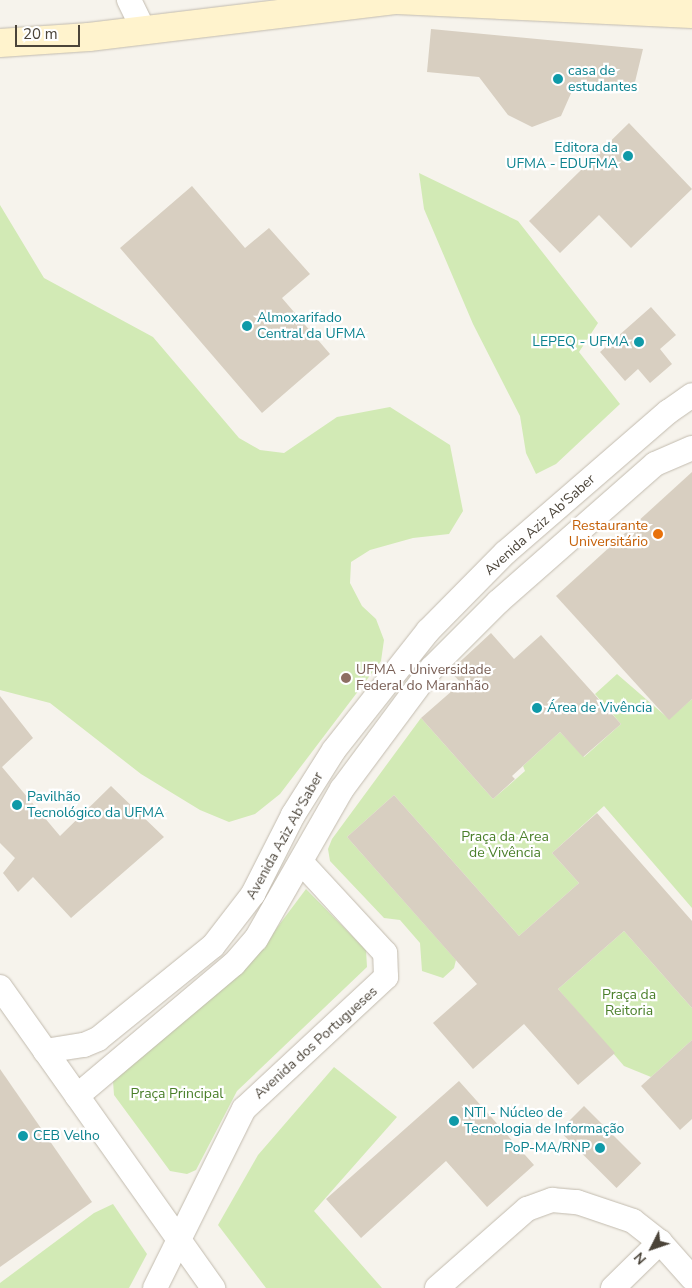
<!DOCTYPE html>
<meta charset="utf-8">
<style>
body{margin:0}
#map{position:relative;width:692px;height:1288px;overflow:hidden;background:#f6f3ec;font-family:"Nunito Sans",sans-serif}
div>[style]{position:absolute}
[style*='--x']{left:calc(var(--x)*1px);top:calc(var(--y)*1px);width:calc(var(--w)*1px);rotate:calc(var(--a)*1deg)}
.green>*{inset:0;background:#d2eab5}
.building>*{inset:0;background:#d8cfc1;transform-origin:0 0}
.roads{filter:drop-shadow(0 0 1px #c2bbae) drop-shadow(0 0 1px #c2bbae)}
.minor>*{height:24px;margin:-12px;padding:0 12px;transform-origin:12px;border-radius:12px;background:#fff}
.secondary>*{height:28px;margin:-14px;padding:0 14px;transform-origin:14px;border-radius:14px;background:#fff3cd}
.dots>*{width:14px;height:14px;translate:-50% -50%;box-sizing:border-box;border:2px solid #fff;border-radius:50%}
span{translate:-50% -50%;white-space:nowrap;text-align:center;line-height:1.15;-webkit-text-stroke:4.5px #fff;paint-order:stroke}
.culture-label{font-size:14px;color:#0d838f}
.left{translate:0 -50%;text-align:left}
.right{translate:-100% -50%;text-align:right}
.street-label{font-size:14px;color:#4b4439}
.food-label{font-size:14px;color:#c56008}
.education-label{font-size:14px;color:#785e54}
.park-label{font-size:14px;color:#4a7f2a}
.north{position:absolute;left:627px;top:1223px;width:50px;height:50px;-webkit-text-stroke:4px #fff;paint-order:stroke;rotate:229deg;font-size:14px;font-weight:700;line-height:20px;text-align:center;color:#4b4439}
.north::after{content:'';display:block;margin:auto;width:18px;height:22px;background:#4b4439;clip-path:polygon(50% 0,100% 100%,50% 72%,0 100%)}
.scale{position:absolute;left:15px;top:25px;width:65px;height:22px;box-sizing:border-box;border:2px solid #4b4439;border-top:0;padding-left:6px;font-size:15px;line-height:18px;white-space:nowrap;color:#4b4439;-webkit-text-stroke:4px #fff;paint-order:stroke}
</style>
<div id="map">
<div class="green">
<i style="clip-path:polygon(419px 173px,518px 221px,598px 323px,579px 352px,620px 404px,556px 464px,536px 474px,526px 453px,520px 416px,473px 324px,424px 209px)"></i>
<i style="clip-path:polygon(0 205px,44px 278px,153px 337px,239px 438px,260px 450px,284px 453px,337px 417px,390px 407px,450px 445px,463px 511px,449px 534px,413px 538px,370px 550px,351px 562px,350px 583px,362px 606px,376px 619px,384px 640px,381px 661px,280px 794px,255px 814px,229px 822px,200px 810px,141px 774px,50px 703px,0 690px)"></i>
<i style="clip-path:polygon(617px 674px,669px 719px,692px 699px,692px 908px,604px 806px,552px 853px,579px 883px,519px 936px,394px 795px,347px 837px,456px 960px,454px 968px,443px 978px,422px 971px,420px 943px,400px 920px,384px 918px,330px 861px,328px 849px,332px 839px,421px 718px,493px 799px,525px 771px,523px 766px,560px 732px,584px 757px,621px 724px,595px 694px)"></i>
<i style="clip-path:polygon(306px 889px,366px 950px,367px 967px,237px 1091px,196px 1170px,187px 1174px,170px 1171px,114px 1095px,113px 1081px,255px 957px)"></i>
<i style="clip-path:polygon(624px 931px,692px 1008px,692px 1040px,651px 1077px,624px 1066px,558px 989px)"></i>
<i style="clip-path:polygon(334px 1067px,397px 1117px,314px 1211px,382px 1288px,266px 1288px,218px 1225px,258px 1155px)"></i>
<i style="clip-path:polygon(113px 1204px,147px 1254px,129px 1288px,0 1288px,0 1283px,94px 1213px)"></i>
</div>
<div class="building">
<i style="clip-path:polygon(431px 29px,643px 49px,634px 86px,576px 82px,561px 116px,532px 127px,508px 115px,479px 77px,427px 72px)"></i>
<i style="clip-path:polygon(629px 123px,692px 189px,631px 248px,599px 215px,560px 253px,529px 221px)"></i>
<i style="clip-path:polygon(192px 186px,245px 248px,269px 228px,310px 274px,282px 298px,330px 354px,262px 413px,120px 248px)"></i>
<i style="clip-path:polygon(651px 307px,676px 335px,660px 349px,672px 364px,650px 383px,638px 369px,625px 381px,600px 352px)"></i>
<i style="clip-path:polygon(692px 472px,692px 699px,669px 720px,556px 596px)"></i>
<i style="clip-path:polygon(491px 633px,514px 659px,541px 635px,621px 724px,583px 757px,560px 732px,512px 776px,515px 779px,493px 799px,421px 718px,461px 683px,450px 671px)"></i>
<i style="clip-path:polygon(0 696px,33px 738px,2px 767px,60px 836px,111px 786px,164px 837px,71px 918px,33px 877px,18px 892px,3px 873px,15px 858px,0 843px)"></i>
<i style="clip-path:polygon(394px 795px,519px 936px,579px 883px,552px 853px,597px 813px,692px 921px,692px 1008px,624px 931px,558px 989px,615px 1053px,578px 1085px,524px 1024px,473px 1069px,433px 1023px,477px 984px,347px 837px)"></i>
<i style="clip-path:polygon(692px 1040px,692px 1119px,680px 1130px,641px 1086px)"></i>
<i style="clip-path:polygon(0 1069px,92px 1202px,0 1267px)"></i>
<i style="clip-path:polygon(459px 1081px,534px 1165px,487px 1207px,446px 1161px,361px 1238px,326px 1199px)"></i>
<i style="left:584px;top:1106px;width:81px;height:35px;rotate:45deg"></i>
</div>
<div class="roads">
<div class="minor">
<i style="--x:129;--y:0;--w:30;--a:64"></i>
<i style="--x:0;--y:987;--w:369;--a:54.7"></i>
<i style="--x:45;--y:1051;--w:39;--a:-9"></i>
<i style="--x:84;--y:1045;--w:15;--a:-23"></i>
<i style="--x:98;--y:1039;--w:148;--a:-39"></i>
<i style="--x:213;--y:946;--w:66;--a:-52.4"></i>
<i style="--x:253;--y:894;--w:89;--a:-63.1"></i>
<i style="--x:293;--y:815;--w:77;--a:-57.8"></i>
<i style="--x:334;--y:750;--w:152;--a:-51.7"></i>
<i style="--x:428;--y:631;--w:110;--a:-45.4"></i>
<i style="--x:505;--y:553;--w:216;--a:-40.9"></i>
<i style="--x:668;--y:412;--w:29;--a:-35"></i>
<i style="--x:77;--y:1096;--w:205;--a:-40.1"></i>
<i style="--x:234;--y:964;--w:33;--a:-49"></i>
<i style="--x:256;--y:939;--w:173;--a:-60.2"></i>
<i style="--x:342;--y:789;--w:151;--a:-53.4"></i>
<i style="--x:432;--y:668;--w:93;--a:-45"></i>
<i style="--x:498;--y:602;--w:209;--a:-41.3"></i>
<i style="--x:655;--y:464;--w:40;--a:-23.4"></i>
<i style="--x:155;--y:1288;--w:200;--a:-63.6"></i>
<i style="--x:244;--y:1109;--w:194;--a:-42.9"></i>
<i style="--x:386;--y:977;--w:24;--a:-92"></i>
<i style="--x:385;--y:953;--w:124;--a:-132.7"></i>
<i style="--x:437;--y:1288;--w:120;--a:-41.3"></i>
<i style="--x:527;--y:1209;--w:27;--a:-20"></i>
<i style="--x:552;--y:1200;--w:25;--a:5"></i>
<i style="--x:577;--y:1202;--w:59;--a:18.7"></i>
<i style="--x:633;--y:1221;--w:34;--a:38"></i>
<i style="--x:660;--y:1242;--w:48;--a:48.4"></i>
<i style="--x:613;--y:1288;--w:66;--a:-44.4"></i>
</div>
<div class="secondary">
<i style="--x:0;--y:43;--w:89;--a:-3.9"></i>
<i style="--x:89;--y:37;--w:310;--a:-6.9"></i>
<i style="--x:397;--y:0;--w:295;--a:2.7"></i>
</div>
</div>
<div class="dots">
<i style="left:558px;top:79px;background:#0f9aa8"></i>
<i style="left:628px;top:156px;background:#0f9aa8"></i>
<i style="left:247px;top:326px;background:#0f9aa8"></i>
<i style="left:639px;top:342px;background:#0f9aa8"></i>
<i style="left:658px;top:534px;background:#e8710a"></i>
<i style="left:346px;top:678px;background:#8d6e63"></i>
<i style="left:537px;top:708px;background:#0f9aa8"></i>
<i style="left:17px;top:805px;background:#0f9aa8"></i>
<i style="left:454px;top:1121px;background:#0f9aa8"></i>
<i style="left:23px;top:1136px;background:#0f9aa8"></i>
<i style="left:600px;top:1148px;background:#0f9aa8"></i>
</div>
<div class="culture-label">
<span class="left" style="left:568px;top:79px">casa de<br>estudantes</span>
<span class="right" style="left:618px;top:156px">Editora da<br>UFMA - EDUFMA</span>
<span class="left" style="left:257px;top:326px">Almoxarifado<br>Central da UFMA</span>
<span class="right" style="left:629px;top:342px">LEPEQ - UFMA</span>
<span class="left" style="left:547px;top:708px">Área de Vivência</span>
<span class="left" style="left:27px;top:805px">Pavilhão<br>Tecnológico da UFMA</span>
<span class="left" style="left:464px;top:1121px">NTI - Núcleo de<br>Tecnologia de Informação</span>
<span class="left" style="left:33px;top:1136px">CEB Velho</span>
<span class="right" style="left:590px;top:1148px">PoP-MA/RNP</span>
</div>
<div class="street-label">
<span style="left:540px;top:525px;rotate:-42deg">Avenida Aziz Ab'Saber</span>
<span style="left:285px;top:836px;rotate:-61deg">Avenida Aziz Ab'Saber</span>
<span style="left:316px;top:1043px;rotate:-42deg">Avenida dos Portugueses</span>
</div>
<div class="food-label">
<span class="right" style="left:648px;top:534px">Restaurante<br>Universitário</span>
</div>
<div class="education-label">
<span class="left" style="left:356px;top:678px">UFMA - Universidade<br>Federal do Maranhão</span>
</div>
<div class="park-label">
<span style="left:505px;top:845px">Praça da Area<br>de Vivência</span>
<span style="left:629px;top:1003px">Praça da<br>Reitoria</span>
<span style="left:177px;top:1094px">Praça Principal</span>
</div>
<div class="north">N</div>
<div class="scale">20 m</div>
</div>
